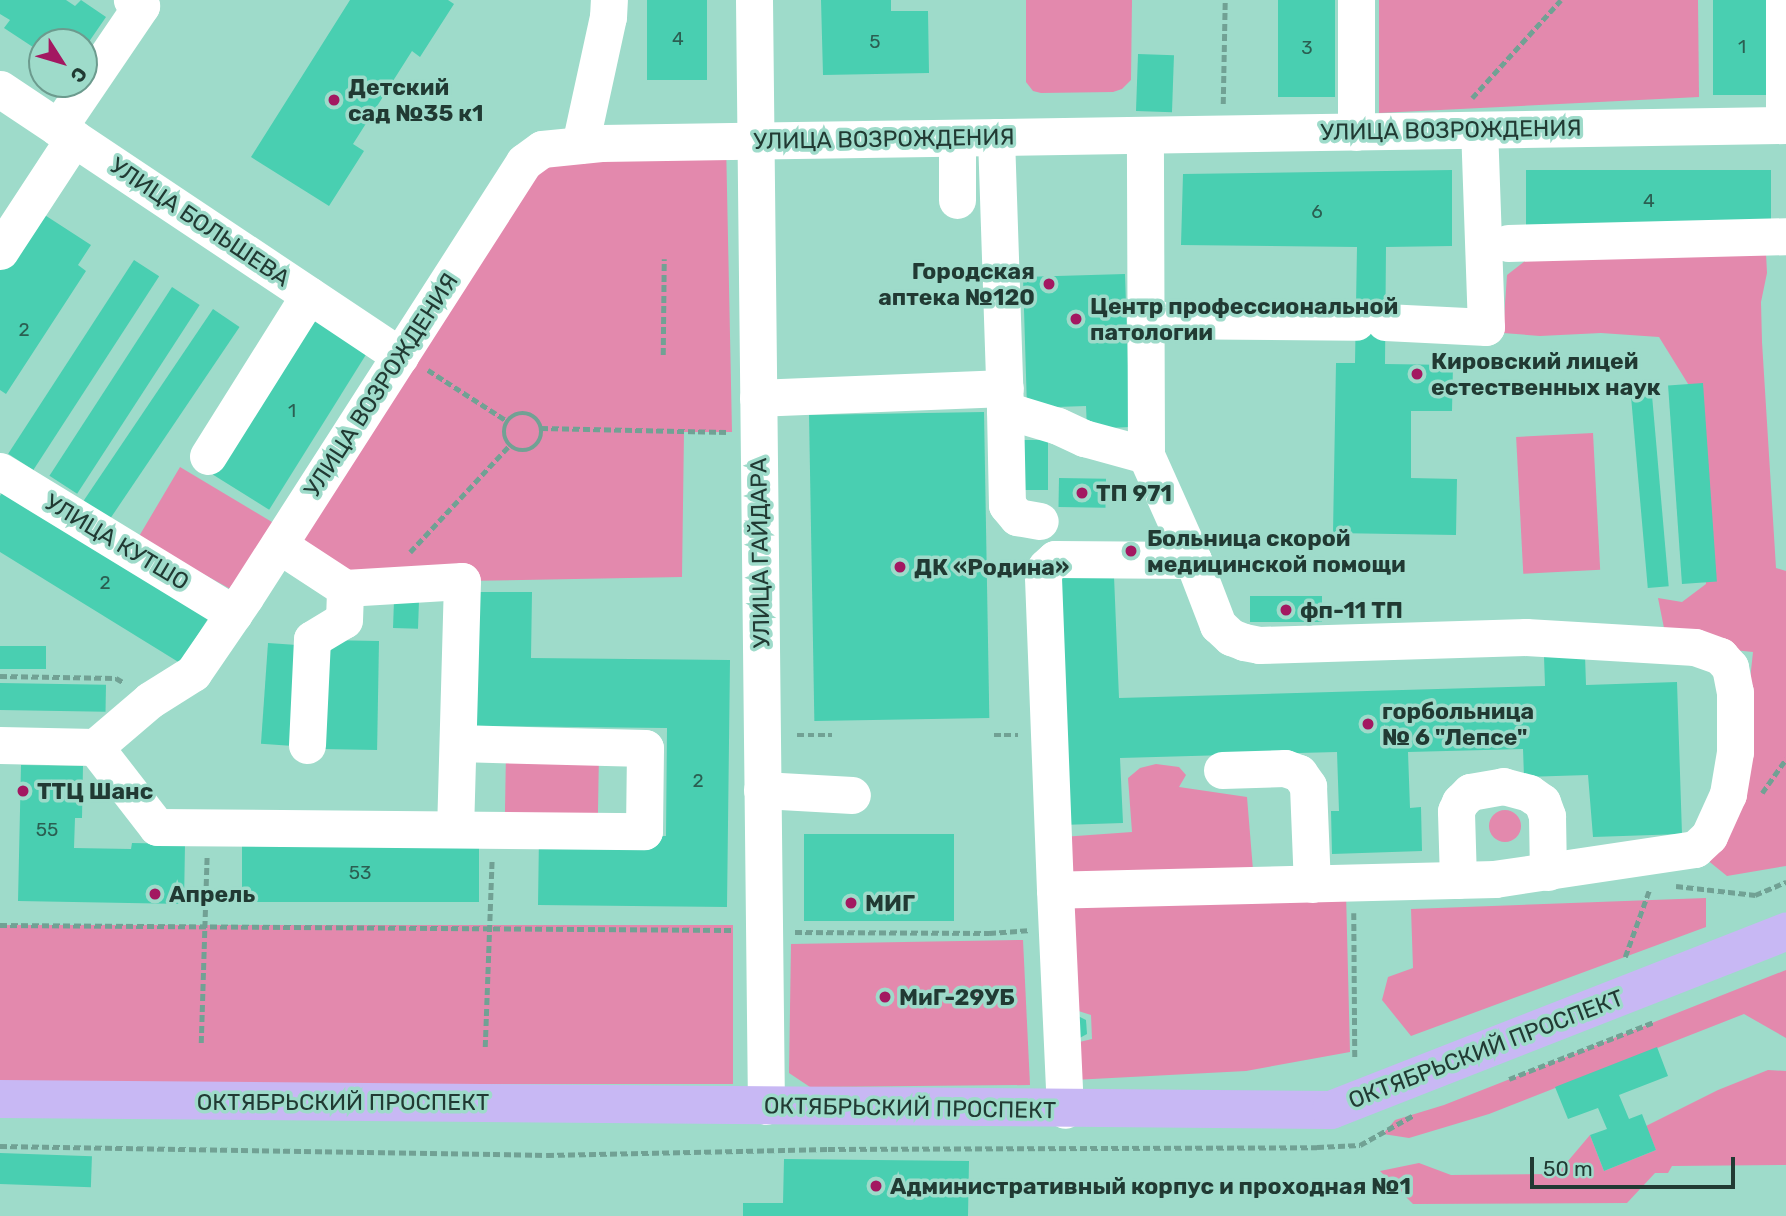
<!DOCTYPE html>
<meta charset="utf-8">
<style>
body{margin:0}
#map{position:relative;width:1786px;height:1216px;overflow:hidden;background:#9edbca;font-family:Rubik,sans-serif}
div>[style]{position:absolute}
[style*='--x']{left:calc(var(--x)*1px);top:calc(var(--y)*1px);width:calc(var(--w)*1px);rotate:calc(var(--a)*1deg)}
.green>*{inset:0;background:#e389ad;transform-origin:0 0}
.round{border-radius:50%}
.building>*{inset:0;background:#49cfb1;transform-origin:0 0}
.path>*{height:4.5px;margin-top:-2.25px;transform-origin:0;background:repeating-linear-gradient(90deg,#71a194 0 7px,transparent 0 10.5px)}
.path>.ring{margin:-2.25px;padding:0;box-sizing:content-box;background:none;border:4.5px solid #71a194;border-radius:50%}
.minor>*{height:37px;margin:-18.5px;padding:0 18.5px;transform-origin:18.5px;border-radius:18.5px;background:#fff}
.major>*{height:38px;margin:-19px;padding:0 19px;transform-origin:19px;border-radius:19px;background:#c8b8f4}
.dots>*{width:19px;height:19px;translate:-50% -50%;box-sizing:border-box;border:4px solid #9edbca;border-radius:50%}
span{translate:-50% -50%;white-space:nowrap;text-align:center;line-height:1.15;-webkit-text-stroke:7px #9edbca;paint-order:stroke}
.number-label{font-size:19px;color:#2b5f52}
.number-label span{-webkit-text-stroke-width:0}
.poi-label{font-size:23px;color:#213a33;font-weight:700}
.left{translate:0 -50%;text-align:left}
.right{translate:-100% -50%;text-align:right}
.street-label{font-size:23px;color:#213a33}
.north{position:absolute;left:28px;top:28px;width:70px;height:70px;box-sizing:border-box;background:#9edbca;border:2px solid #6c9b8e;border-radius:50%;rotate:127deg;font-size:19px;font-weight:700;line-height:28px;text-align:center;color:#213a33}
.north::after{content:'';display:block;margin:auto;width:24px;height:32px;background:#a31861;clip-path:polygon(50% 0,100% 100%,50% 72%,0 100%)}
.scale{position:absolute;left:1530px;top:1157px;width:205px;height:32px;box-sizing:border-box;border:4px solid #213a33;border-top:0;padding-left:9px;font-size:21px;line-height:24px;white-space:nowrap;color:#213a33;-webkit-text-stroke:5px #9edbca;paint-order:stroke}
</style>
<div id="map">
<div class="green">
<i style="clip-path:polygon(1026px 0,1132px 0,1131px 80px,1122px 89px,1113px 92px,1041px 93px,1033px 91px,1026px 82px)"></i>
<i style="clip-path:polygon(1379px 0,1698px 0,1699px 97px,1379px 113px)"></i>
<i style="clip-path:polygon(726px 141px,732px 432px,684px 432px,682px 577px,462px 581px,345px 588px,279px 545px,245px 597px,138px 538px,180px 467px,287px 531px,524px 162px)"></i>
<i style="clip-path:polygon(1766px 253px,1767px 273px,1761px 302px,1762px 342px,1776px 568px,1786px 571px,1786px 866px,1727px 876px,1706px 859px,1746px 717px,1753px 652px,1667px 643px,1658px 598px,1682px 602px,1706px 584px,1698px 400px,1659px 337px,1601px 333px,1540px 336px,1503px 333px,1507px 275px,1530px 257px)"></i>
<i style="left:1593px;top:433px;width:137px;height:77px;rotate:87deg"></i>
<i style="left:506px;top:752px;width:93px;height:61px;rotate:1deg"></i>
<i style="clip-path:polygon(1156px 764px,1179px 767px,1186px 775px,1179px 787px,1247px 797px,1253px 870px,1065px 878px,1062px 837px,1132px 832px,1128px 778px,1140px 768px)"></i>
<i class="round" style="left:1489px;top:810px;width:32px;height:32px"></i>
<i style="clip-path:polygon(1346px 892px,1350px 1052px,1246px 1071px,1073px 1080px,1071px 1044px,1092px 1039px,1091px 1015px,1069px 1008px,1065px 901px)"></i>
<i style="clip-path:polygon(1706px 898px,1706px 927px,1411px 1036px,1382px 1000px,1388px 977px,1413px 968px,1411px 909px)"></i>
<i style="left:0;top:925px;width:733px;height:159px"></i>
<i style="clip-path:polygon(1023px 940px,1030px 1085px,810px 1087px,789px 1073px,791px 944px)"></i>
<i style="clip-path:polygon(1786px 970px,1786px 1038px,1744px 1014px,1489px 1114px,1409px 1138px,1383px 1134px,1395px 1120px,1444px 1105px)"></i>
<i style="clip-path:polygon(1768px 1070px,1786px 1071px,1786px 1165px,1672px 1166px,1668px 1173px,1655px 1173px,1627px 1203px,1413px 1204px,1380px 1171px,1419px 1163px,1451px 1175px,1557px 1174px,1590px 1135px,1604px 1171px,1656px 1150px,1646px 1126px,1718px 1090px)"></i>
</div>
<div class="building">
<i style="clip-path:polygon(0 0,66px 0,75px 6px,81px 0,106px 17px,84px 49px,84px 42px,42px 42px,42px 53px,4px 28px,10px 20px,0 14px)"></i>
<i style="clip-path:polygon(350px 0,448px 0,454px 4px,420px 57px,412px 51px,353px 144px,364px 151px,329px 206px,251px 157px)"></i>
<i style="left:647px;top:0;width:60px;height:80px"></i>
<i style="clip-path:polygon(821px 0,891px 0,891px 11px,928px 11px,929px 73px,823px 75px)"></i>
<i style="left:1278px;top:0;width:57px;height:97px"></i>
<i style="left:1713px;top:0;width:58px;height:95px"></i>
<i style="left:1138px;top:54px;width:36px;height:57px;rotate:2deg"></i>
<i style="clip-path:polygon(1452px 170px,1452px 246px,1386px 247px,1385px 364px,1453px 365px,1452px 411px,1411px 411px,1411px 478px,1457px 479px,1456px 535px,1333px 533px,1336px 363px,1355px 363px,1357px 247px,1181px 245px,1183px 174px)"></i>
<i style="left:1526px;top:170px;width:245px;height:62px"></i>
<i style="clip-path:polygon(37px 210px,91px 245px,78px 265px,86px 271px,6px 394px,0 390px,0 267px)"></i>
<i style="left:134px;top:260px;width:30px;height:231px;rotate:33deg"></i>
<i style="clip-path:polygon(1125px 274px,1130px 427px,1087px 429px,1086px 406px,1027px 408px,1023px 277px)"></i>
<i style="left:172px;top:287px;width:33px;height:225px;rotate:33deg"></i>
<i style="left:213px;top:309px;width:32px;height:232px;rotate:34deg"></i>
<i style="left:313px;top:313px;width:67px;height:190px;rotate:32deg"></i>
<i style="left:1703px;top:383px;width:199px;height:35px;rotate:86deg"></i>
<i style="left:1651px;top:384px;width:203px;height:21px;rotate:85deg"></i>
<i style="left:984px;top:412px;width:306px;height:175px;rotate:89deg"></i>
<i style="left:1022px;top:440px;width:26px;height:50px"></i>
<i style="left:1059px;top:478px;width:47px;height:29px;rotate:1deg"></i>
<i style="clip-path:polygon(5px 488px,211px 614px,180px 663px,0 552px,0 496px)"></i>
<i style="clip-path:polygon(1114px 576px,1119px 698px,1545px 686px,1544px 656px,1585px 655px,1586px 685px,1677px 682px,1682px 834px,1593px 837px,1588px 775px,1524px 777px,1523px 749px,1408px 752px,1410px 808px,1421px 807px,1422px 851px,1332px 854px,1331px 811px,1339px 811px,1337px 752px,1120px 758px,1123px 823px,1061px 825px,1052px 578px)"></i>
<i style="clip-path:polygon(475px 592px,532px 592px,531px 658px,730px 660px,727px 907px,538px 905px,539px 835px,666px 836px,667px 728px,473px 726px)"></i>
<i style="left:1322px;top:596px;width:26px;height:72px;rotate:90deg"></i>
<i style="left:394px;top:600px;width:25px;height:28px;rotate:2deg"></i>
<i style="left:324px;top:640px;width:55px;height:109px;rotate:1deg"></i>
<i style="left:268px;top:643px;width:29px;height:101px;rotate:4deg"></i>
<i style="left:0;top:646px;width:46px;height:23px"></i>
<i style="left:0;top:683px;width:106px;height:27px;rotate:1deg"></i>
<i style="clip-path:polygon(21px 765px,83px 766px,82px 818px,75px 818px,74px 848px,131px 849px,132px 843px,185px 844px,184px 904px,18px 901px)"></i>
<i style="left:954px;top:834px;width:87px;height:150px;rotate:90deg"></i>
<i style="left:242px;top:835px;width:237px;height:67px"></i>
<i style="clip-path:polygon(1076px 1015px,1086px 1020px,1087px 1034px,1076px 1040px)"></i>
<i style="clip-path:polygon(1657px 1047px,1668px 1076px,1619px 1095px,1629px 1119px,1642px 1114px,1656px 1150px,1604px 1171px,1590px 1135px,1607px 1129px,1598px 1108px,1568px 1119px,1555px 1087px)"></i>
<i style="left:0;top:1153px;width:92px;height:31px;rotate:2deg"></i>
<i style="clip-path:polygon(784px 1159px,969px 1161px,968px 1216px,743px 1216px,743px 1203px,783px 1203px)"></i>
</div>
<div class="path">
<i style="--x:1472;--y:98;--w:132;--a:-47.8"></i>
<i style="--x:1223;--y:104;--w:104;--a:-88.9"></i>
<i style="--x:663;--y:355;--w:96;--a:-89.4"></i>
<i style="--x:428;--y:370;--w:94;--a:32.8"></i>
<i class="ring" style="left:504px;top:413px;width:33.5px;height:33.5px"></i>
<i style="--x:541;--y:428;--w:186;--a:1.2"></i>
<i style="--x:410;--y:552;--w:145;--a:-47"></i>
<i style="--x:0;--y:676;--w:116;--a:1"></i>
<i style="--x:116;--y:678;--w:8;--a:30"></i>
<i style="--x:797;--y:735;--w:35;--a:0"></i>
<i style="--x:994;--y:735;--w:24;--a:0"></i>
<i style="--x:1762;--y:793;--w:42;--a:-54.8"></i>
<i style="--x:1676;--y:886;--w:80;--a:6.5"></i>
<i style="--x:1755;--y:895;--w:34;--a:-23"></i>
<i style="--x:1354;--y:913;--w:146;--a:89.6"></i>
<i style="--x:0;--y:925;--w:733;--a:0.39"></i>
<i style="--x:795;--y:932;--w:194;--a:0.3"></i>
<i style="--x:989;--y:933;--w:39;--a:-4"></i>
<i style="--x:1625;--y:957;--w:73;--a:-70.1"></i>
<i style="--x:201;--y:1043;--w:187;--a:-88.2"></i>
<i style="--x:485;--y:1047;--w:189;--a:-87.9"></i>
<i style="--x:1509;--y:1079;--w:156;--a:-21.5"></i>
<i style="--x:0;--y:1146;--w:547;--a:0.94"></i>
<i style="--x:547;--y:1155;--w:281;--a:-1.2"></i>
<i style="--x:828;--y:1149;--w:489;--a:-0.2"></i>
<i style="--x:1317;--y:1147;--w:43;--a:-2.7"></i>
<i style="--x:1360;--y:1145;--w:60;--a:-29.1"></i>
</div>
<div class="minor">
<i style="--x:754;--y:0;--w:1106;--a:89.38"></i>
<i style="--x:1356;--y:0;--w:132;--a:90"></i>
<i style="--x:1784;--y:0;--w:125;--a:90"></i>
<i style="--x:0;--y:89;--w:481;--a:33.7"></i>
<i style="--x:58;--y:128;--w:148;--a:-55.8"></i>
<i style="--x:141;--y:6;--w:11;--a:-146"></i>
<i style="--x:996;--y:137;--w:273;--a:88.1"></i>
<i style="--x:1005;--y:410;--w:55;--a:16.8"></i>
<i style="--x:1058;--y:426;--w:29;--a:25"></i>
<i style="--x:1084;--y:438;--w:64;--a:15.3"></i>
<i style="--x:1146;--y:455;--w:319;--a:-90.2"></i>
<i style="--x:957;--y:138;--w:62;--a:90"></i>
<i style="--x:580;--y:145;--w:131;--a:-77.7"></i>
<i style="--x:608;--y:17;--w:17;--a:-87"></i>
<i style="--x:1508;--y:243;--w:278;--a:-1.4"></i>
<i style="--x:0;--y:251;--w:135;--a:-56.8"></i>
<i style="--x:1145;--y:320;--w:211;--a:0.5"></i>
<i style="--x:1385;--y:322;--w:101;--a:2.8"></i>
<i style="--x:1486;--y:327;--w:197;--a:-92"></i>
<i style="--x:758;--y:398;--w:247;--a:-2.3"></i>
<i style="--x:1005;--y:410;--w:95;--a:88.8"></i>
<i style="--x:1007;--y:505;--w:16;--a:50"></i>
<i style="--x:1017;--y:517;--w:23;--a:10"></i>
<i style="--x:1146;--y:455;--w:115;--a:65.9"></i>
<i style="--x:208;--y:456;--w:190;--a:-57.9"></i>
<i style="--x:0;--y:471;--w:274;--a:31.4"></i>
<i style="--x:279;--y:545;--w:79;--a:33.1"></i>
<i style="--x:345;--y:588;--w:117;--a:-3.4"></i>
<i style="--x:462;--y:581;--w:248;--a:91.6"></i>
<i style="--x:0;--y:745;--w:95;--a:1.2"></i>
<i style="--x:95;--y:747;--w:101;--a:52.2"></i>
<i style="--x:157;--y:827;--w:487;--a:0.5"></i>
<i style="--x:644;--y:831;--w:83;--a:-89.3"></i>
<i style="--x:645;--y:748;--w:187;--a:-178.5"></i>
<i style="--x:307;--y:745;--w:106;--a:-87.3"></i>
<i style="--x:312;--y:639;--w:37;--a:-31"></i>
<i style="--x:344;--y:620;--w:32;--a:-88"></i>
<i style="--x:95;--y:747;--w:72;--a:-40.5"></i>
<i style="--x:150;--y:700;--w:51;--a:-32.1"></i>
<i style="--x:193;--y:673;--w:92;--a:-55.6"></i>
<i style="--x:245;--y:597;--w:517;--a:-57.32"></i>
<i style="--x:524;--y:162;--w:22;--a:-36"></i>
<i style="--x:542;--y:149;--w:59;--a:-5.8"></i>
<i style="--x:601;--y:143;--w:1185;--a:-0.87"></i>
<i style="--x:1222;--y:770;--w:63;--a:-1.8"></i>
<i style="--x:1285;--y:768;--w:15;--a:20"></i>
<i style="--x:1299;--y:773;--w:16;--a:55"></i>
<i style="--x:1308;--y:786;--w:98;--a:87.7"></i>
<i style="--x:762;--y:790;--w:90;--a:3.2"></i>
<i style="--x:1458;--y:880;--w:69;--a:-91.7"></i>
<i style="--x:1456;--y:811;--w:10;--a:-66"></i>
<i style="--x:1460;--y:802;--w:14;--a:-45"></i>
<i style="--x:1470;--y:792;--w:34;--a:-10"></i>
<i style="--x:1503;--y:786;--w:27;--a:15"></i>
<i style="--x:1529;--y:793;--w:16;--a:35"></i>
<i style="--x:1542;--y:802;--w:15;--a:70"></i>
<i style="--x:1547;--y:816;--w:56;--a:89"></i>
<i style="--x:1055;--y:890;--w:314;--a:-92.2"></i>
<i style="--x:1043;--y:576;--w:9;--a:-72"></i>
<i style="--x:1046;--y:567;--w:12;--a:-42"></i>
<i style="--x:1055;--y:559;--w:138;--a:0.4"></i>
<i style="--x:1193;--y:560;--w:70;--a:69"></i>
<i style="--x:1218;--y:625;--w:18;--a:43"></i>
<i style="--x:1231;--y:637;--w:14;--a:21"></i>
<i style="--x:1244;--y:642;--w:15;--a:11"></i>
<i style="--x:1259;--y:645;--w:267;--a:-1.7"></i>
<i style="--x:1526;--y:637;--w:169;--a:3.4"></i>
<i style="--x:1695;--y:647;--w:27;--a:20"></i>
<i style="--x:1720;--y:656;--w:15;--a:48"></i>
<i style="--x:1730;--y:667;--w:25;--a:79"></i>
<i style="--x:1735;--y:692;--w:60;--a:90"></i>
<i style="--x:1735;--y:752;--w:43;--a:99.5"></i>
<i style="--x:1728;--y:794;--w:46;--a:114.3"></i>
<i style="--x:1709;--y:836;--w:19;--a:137"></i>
<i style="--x:1695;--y:849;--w:202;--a:171.5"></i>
<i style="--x:1495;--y:879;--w:440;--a:178.6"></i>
<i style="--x:1055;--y:890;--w:220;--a:87.4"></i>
</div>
<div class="major">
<i style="--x:0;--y:1099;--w:1331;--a:0.47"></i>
<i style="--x:1331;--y:1110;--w:489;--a:-21.4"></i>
</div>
<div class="dots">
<i style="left:334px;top:100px;background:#a31861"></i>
<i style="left:1049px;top:284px;background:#a31861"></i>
<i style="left:1076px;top:319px;background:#a31861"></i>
<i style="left:1417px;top:374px;background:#a31861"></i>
<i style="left:1082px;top:493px;background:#a31861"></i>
<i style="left:1131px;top:551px;background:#a31861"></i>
<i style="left:900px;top:567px;background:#a31861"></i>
<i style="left:1286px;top:610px;background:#a31861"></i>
<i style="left:1368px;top:724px;background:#a31861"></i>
<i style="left:23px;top:791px;background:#a31861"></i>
<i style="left:155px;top:894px;background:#a31861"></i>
<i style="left:851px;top:903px;background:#a31861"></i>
<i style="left:885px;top:997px;background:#a31861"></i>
<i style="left:876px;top:1186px;background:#a31861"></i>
</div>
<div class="number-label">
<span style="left:678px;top:39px">4</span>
<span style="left:875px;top:42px">5</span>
<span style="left:1742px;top:47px">1</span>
<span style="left:1307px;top:48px">3</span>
<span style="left:1649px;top:201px">4</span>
<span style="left:1317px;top:212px">6</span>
<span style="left:24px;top:330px">2</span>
<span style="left:292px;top:411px">1</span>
<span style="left:105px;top:583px">2</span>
<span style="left:698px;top:781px">2</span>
<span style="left:47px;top:830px">55</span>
<span style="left:360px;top:873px">53</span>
</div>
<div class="poi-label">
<span class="left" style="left:348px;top:100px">Детский<br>сад №35 к1</span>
<span class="right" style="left:1035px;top:284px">Городская<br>аптека №120</span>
<span class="left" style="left:1090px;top:319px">Центр профессиональной<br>патологии</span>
<span class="left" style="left:1431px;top:374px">Кировский лицей<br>естественных наук</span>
<span class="left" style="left:1096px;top:493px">ТП 971</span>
<span class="left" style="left:1147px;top:551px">Больница скорой<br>медицинской помощи</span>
<span class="left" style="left:914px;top:567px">ДК «Родина»</span>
<span class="left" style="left:1300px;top:610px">фп-11 ТП</span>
<span class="left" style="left:1382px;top:724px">горбольница<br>№ 6 "Лепсе"</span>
<span class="left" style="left:37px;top:791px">ТТЦ Шанс</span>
<span class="left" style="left:169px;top:894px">Апрель</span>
<span class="left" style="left:865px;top:903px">МИГ</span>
<span class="left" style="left:899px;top:997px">МиГ-29УБ</span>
<span class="left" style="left:890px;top:1186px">Административный корпус и проходная №1</span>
</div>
<div class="street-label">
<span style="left:1451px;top:130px;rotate:-1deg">УЛИЦА ВОЗРОЖДЕНИЯ</span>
<span style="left:884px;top:139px;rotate:-1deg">УЛИЦА ВОЗРОЖДЕНИЯ</span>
<span style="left:200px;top:222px;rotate:34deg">УЛИЦА БОЛЬШЕВА</span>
<span style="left:381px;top:385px;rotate:-57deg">УЛИЦА ВОЗРОЖДЕНИЯ</span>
<span style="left:117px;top:542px;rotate:31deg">УЛИЦА КУТШО</span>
<span style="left:760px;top:553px;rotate:-91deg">УЛИЦА ГАЙДАРА</span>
<span style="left:1486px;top:1049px;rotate:-21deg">ОКТЯБРЬСКИЙ ПРОСПЕКТ</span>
<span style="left:343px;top:1102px">ОКТЯБРЬСКИЙ ПРОСПЕКТ</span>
<span style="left:910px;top:1108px;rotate:1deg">ОКТЯБРЬСКИЙ ПРОСПЕКТ</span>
</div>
<div class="north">С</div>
<div class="scale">50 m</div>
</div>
